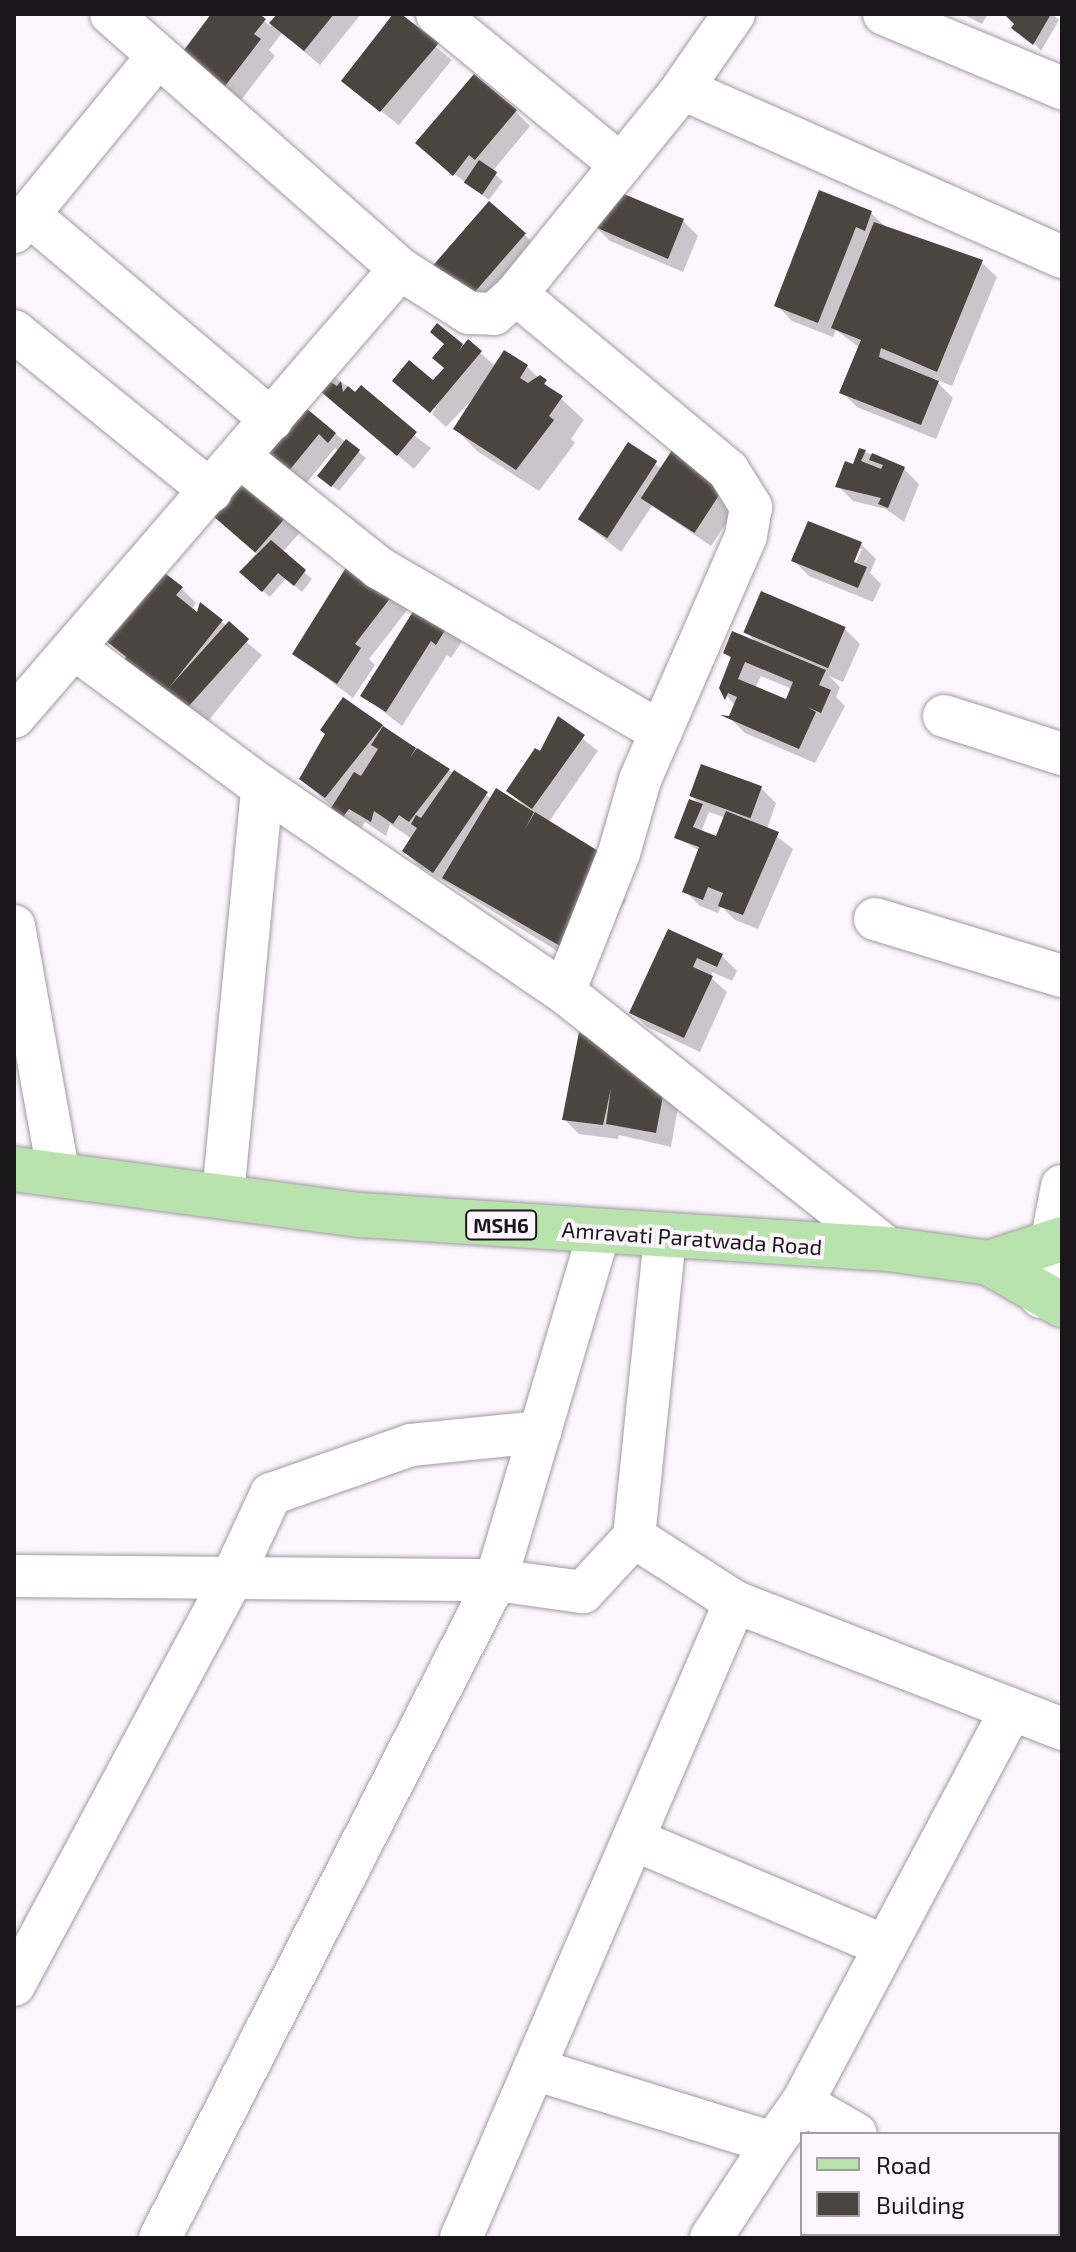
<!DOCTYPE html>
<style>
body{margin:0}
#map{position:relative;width:1076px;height:2252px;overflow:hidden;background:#fdf6fe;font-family:"Exo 2",sans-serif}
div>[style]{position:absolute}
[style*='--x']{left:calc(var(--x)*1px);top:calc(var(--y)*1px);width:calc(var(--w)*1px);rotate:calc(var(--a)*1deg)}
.shadow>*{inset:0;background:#0003;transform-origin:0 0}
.building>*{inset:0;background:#4c443e;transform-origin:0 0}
.roads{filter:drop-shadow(0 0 2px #a199a2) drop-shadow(0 0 2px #a199a2)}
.minor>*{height:42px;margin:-21px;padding:0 21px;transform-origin:21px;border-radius:21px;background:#fff}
.major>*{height:44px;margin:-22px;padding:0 22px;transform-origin:22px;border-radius:22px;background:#b8e3ac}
span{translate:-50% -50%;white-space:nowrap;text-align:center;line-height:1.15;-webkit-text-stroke:8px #fdf6fe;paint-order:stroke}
.shield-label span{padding:2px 6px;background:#fdf6fe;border:2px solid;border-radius:6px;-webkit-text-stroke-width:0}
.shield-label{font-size:20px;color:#1a171a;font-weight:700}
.street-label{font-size:22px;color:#1a171a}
.frame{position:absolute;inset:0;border:16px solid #1a171a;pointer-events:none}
.legend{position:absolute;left:800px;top:2132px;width:260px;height:104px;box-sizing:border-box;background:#fdf6fe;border:2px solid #a29da3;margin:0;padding:10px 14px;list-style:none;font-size:24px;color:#1a171a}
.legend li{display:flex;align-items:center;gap:16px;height:40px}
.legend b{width:40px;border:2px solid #a29da3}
</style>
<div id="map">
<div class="shadow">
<i style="clip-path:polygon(214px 14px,256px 14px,270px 26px,279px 14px,361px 14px,320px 65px,282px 33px,269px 50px,275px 56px,238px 104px,196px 72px)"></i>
<i style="left:395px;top:14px;width:73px;height:84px;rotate:39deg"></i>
<i style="clip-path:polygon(962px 14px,988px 14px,982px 24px)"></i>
<i style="clip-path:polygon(1007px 14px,1052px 14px,1059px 20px,1041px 51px)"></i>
<i style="clip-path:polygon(515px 111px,530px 126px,492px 172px,503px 181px,489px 200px,433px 158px)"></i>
<i style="clip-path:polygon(820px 193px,871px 213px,888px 229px,981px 262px,997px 277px,952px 386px,933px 378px,953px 398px,936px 439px,857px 407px,842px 392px,860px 348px,836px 330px,833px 337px,792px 321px,777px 305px)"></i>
<i style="clip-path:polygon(620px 194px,683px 221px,698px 236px,683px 272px,610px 241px,595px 226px)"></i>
<i style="clip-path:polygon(524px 234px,539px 249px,484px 314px,448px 284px)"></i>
<i style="clip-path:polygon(437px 326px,464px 348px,468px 342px,495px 366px,504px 352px,527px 367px,584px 420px,571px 439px,575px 443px,539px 491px,477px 451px,455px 428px,477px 394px,446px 427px,432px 414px,446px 391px,429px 412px,395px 381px,433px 383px,446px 369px,446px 344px)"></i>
<i style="clip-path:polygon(328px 372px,431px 448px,414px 469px,317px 386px)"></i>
<i style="clip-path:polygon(300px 406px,366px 458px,339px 491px,320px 477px,339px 452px,335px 448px,304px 486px,264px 450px)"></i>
<i style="clip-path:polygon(629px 445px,662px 469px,742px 499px,711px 546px,652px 506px,621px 552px,579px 519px)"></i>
<i style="clip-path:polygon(865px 452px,904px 469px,919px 484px,904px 522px,886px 509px,853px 501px,838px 486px)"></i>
<i style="clip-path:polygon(244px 477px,302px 530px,282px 553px,312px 579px,302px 592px,286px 578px,270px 597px,241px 572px,256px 553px,212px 513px)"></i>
<i style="clip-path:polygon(evenodd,861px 544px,876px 559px,870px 573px,881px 584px,873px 602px,809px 576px,794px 561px,861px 544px,857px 549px,862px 549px,852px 572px,848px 570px,857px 549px)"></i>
<i style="clip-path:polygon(348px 568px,408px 609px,369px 659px,375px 665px,353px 698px,294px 653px)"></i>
<i style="clip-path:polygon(181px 588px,196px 603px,192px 609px,198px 615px,201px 605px,262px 655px,204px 726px,109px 641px)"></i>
<i style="clip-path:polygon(420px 605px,464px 638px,451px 658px,447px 655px,402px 726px,362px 695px)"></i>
<i style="clip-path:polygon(evenodd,845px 629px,860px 644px,843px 682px,829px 676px,840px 687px,836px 697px,845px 706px,815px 763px,745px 733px,730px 718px,735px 706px,721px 688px,732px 660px,725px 653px,758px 644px,746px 632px,845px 629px,761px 676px,792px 689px,787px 702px,755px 688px,761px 676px)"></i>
<i style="clip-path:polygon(344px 700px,492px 799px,524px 806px,508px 790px,552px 736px,549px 733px,558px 719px,598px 751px,548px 823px,626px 900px,585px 968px,419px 866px,404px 851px,412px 839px,390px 824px,386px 836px,365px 822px,359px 831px,301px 779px)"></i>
<i style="clip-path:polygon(evenodd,761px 788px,776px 803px,767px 829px,793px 849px,758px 929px,735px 920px,721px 906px,718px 913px,700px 906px,685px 891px,700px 851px,676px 837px,702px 806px,691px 796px,761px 788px,709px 812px,726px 818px,717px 840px,701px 832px,709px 812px)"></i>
<i style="clip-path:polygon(669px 931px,722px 956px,737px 971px,732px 981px,712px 972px,710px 977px,727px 992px,700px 1052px,647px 1027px,631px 1012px)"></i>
<i style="clip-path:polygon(618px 1057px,679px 1102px,671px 1147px,619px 1135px,618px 1139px,579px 1134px,564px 1119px)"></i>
</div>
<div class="building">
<i style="clip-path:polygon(211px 14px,259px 14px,266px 19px,254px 34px,261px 39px,222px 90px,178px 58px)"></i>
<i style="clip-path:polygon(277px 14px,334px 14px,304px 51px,269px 23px)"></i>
<i style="clip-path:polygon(393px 14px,401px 14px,439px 43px,380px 112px,341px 81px)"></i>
<i style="clip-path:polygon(1004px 14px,1051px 14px,1033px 45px,1011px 28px,1014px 24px)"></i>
<i style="clip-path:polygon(474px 74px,517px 110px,475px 160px,469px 155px,453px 176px,415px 143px)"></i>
<i style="left:479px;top:160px;width:22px;height:27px;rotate:34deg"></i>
<i style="clip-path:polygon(819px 190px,872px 211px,865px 231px,856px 227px,818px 323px,774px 306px)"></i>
<i style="clip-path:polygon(619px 192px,684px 219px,668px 259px,593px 226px)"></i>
<i style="left:489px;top:201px;width:49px;height:89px;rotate:41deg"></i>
<i style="clip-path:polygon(874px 222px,983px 260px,937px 372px,881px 348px,879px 357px,939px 381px,921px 425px,839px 393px,861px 340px,831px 328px)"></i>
<i style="clip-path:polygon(437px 323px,463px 344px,458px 352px,468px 339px,482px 351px,430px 413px,392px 381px,409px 360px,433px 380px,444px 368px,432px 358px,444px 344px,430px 332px)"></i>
<i style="clip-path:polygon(504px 350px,528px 365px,520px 378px,528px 383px,540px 375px,547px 380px,544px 384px,563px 396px,549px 416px,554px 420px,516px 470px,453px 429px)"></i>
<i style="clip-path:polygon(329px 381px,337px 386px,341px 381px,343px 392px,348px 386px,355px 392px,361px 385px,417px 432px,397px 456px,314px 386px)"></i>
<i style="clip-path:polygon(300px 403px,336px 433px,328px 443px,319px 434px,288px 472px,261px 450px)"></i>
<i style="left:346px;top:439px;width:18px;height:47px;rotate:38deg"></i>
<i style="left:628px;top:442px;width:35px;height:92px;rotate:33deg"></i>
<i style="left:674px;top:447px;width:64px;height:61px;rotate:33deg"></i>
<i style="clip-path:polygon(859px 448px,866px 450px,861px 461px,881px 469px,883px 465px,869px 460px,872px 453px,905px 467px,888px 508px,878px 504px,881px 498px,835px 487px,845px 461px,853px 464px)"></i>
<i style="left:244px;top:474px;width:60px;height:52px;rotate:41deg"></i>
<i style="clip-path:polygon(808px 521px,862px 542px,854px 562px,867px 567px,858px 588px,791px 561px)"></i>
<i style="clip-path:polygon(271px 540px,306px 570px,294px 586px,278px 573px,262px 592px,239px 572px)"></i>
<i style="clip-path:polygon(347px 566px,395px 592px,355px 644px,361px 648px,337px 684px,292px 654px)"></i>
<i style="clip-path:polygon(162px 571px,183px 587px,176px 595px,197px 612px,200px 602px,223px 620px,156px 704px,122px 662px,126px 657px,106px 641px)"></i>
<i style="left:761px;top:591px;width:92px;height:45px;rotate:23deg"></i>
<i style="clip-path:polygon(419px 602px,450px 622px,436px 645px,431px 641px,386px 712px,360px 696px)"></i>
<i style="left:229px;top:621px;width:27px;height:98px;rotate:42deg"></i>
<i style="clip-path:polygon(evenodd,732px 631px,826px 670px,819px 685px,831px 690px,821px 713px,807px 707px,816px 712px,799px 749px,720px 715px,729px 716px,737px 697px,728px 693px,725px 700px,719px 688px,731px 657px,723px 653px,732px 631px,745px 662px,793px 682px,786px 699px,738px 679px,745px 662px)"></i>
<i style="clip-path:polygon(343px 697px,383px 725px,325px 798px,299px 779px,325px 734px,320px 730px)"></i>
<i style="clip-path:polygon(558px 716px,585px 735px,532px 809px,506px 791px,535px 748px,540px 751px)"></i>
<i style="clip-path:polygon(383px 726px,416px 748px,409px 759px,417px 748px,450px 769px,409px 822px,399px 815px,393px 824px,374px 811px,371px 822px,349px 809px,343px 817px,331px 808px,354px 772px,361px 776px,378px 749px,371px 745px)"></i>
<i style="left:701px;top:764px;width:65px;height:34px;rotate:20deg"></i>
<i style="clip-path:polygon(454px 770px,488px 792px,433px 873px,402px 851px,417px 828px,411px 824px,416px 815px,421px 818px)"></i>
<i style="clip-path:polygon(496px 788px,534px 812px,524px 831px,535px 812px,603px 854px,562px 947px,442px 878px)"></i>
<i style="clip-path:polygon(689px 799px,703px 804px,693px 827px,716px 836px,726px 811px,779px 832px,743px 915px,718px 906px,723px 893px,708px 887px,703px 900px,682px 892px,699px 847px,674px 838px)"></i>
<i style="clip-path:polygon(668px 929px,723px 954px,717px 967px,697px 958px,693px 967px,713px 976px,684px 1038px,629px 1013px)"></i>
<i style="clip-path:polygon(579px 1032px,665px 1085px,656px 1133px,606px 1124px,611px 1088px,603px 1125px,562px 1120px)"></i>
</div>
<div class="roads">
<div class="minor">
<i style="--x:111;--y:14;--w:385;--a:41.4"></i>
<i style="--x:400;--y:269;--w:82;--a:32.5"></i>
<i style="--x:469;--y:313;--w:25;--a:2"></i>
<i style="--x:494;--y:314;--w:30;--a:-42"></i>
<i style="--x:516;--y:294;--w:255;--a:-50.9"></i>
<i style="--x:677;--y:96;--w:15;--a:-11"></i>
<i style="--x:692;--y:93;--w:405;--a:23.9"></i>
<i style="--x:437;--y:14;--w:238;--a:39.4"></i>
<i style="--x:884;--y:14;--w:193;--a:22.6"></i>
<i style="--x:677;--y:96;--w:100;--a:-55.2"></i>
<i style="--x:28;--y:214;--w:319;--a:40.2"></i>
<i style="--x:14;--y:232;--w:226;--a:-50.7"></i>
<i style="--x:516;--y:294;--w:276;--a:39.7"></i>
<i style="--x:728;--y:470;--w:44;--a:58.1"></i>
<i style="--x:751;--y:507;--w:29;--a:100"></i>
<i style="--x:746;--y:536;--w:266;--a:113.5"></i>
<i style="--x:640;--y:780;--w:76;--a:106"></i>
<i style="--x:619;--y:853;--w:149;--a:111.6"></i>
<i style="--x:14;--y:331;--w:254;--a:39.1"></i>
<i style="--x:240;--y:457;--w:178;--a:38.6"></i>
<i style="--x:379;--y:568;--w:326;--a:30.2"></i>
<i style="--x:74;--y:648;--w:234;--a:36.5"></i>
<i style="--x:262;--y:787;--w:365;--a:34.2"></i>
<i style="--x:564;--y:992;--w:414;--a:38.4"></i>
<i style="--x:944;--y:716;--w:124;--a:17.9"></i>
<i style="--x:14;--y:717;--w:591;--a:-49.25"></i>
<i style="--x:875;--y:919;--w:195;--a:17"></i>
<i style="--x:14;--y:926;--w:249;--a:79.8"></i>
<i style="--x:223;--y:1195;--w:410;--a:-84.5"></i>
<i style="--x:1041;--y:1297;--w:113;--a:-79.3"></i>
<i style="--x:14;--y:1576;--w:482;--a:0.5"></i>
<i style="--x:496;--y:1580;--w:88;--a:7.9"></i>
<i style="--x:583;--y:1592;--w:75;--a:-47.2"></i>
<i style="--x:735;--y:1602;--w:351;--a:21.2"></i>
<i style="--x:635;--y:1840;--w:272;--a:23"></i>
<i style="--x:14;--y:1985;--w:459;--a:-61.8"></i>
<i style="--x:231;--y:1580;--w:95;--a:-65.1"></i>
<i style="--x:271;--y:1494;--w:148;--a:-19.3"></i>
<i style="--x:411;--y:1445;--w:130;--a:-5.8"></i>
<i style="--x:537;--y:2070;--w:247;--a:17.2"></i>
<i style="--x:773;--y:2143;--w:49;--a:-54.1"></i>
<i style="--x:802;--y:2103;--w:445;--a:-62"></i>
<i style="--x:802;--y:2103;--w:62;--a:29.9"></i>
<i style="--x:1058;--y:2215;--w:7;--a:-56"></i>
<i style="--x:1023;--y:2234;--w:8;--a:30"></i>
<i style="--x:160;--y:2238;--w:739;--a:-62.95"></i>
<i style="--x:496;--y:1580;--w:363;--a:-73.5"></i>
<i style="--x:461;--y:2238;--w:693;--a:-66.69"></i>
<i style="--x:735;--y:1602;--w:120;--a:-147.2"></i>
<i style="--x:634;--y:1537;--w:302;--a:-84.1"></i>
<i style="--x:711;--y:2238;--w:113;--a:-56.9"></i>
</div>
<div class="major">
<i style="--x:14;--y:1169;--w:350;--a:7.6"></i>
<i style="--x:361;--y:1215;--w:528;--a:3.69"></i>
<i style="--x:888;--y:1249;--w:102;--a:7.9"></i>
<i style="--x:989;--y:1263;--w:84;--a:29.9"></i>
<i style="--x:989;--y:1263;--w:77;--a:-18.2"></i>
</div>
</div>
<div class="shield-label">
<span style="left:501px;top:1225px">MSH6</span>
</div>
<div class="street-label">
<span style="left:692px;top:1238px;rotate:4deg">Amravati Paratwada Road</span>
</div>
<div class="frame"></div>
<ul class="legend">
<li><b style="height:10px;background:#b8e3ac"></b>Road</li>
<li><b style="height:22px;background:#4c443e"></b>Building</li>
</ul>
</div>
